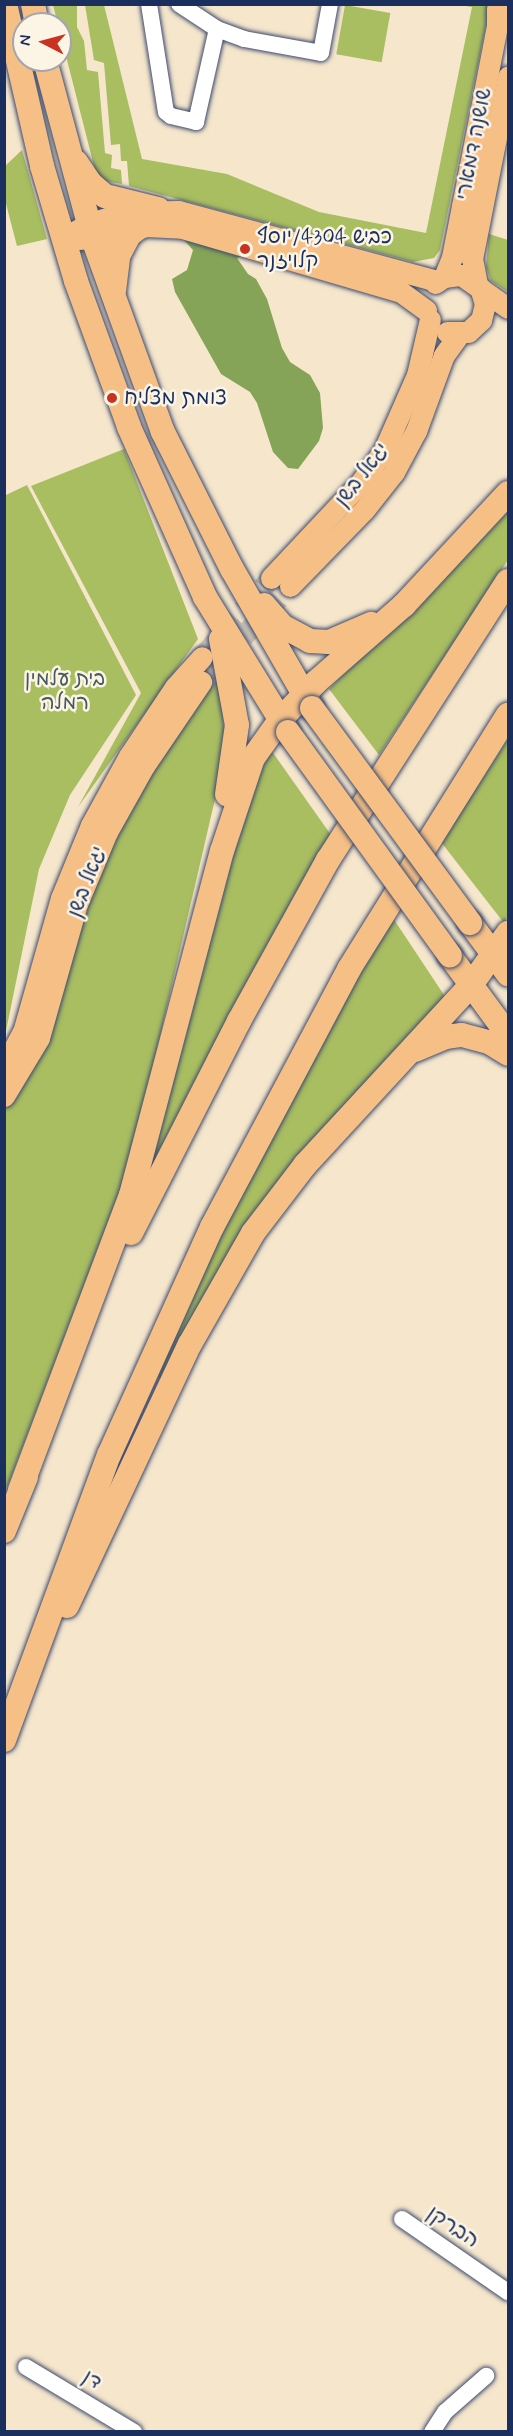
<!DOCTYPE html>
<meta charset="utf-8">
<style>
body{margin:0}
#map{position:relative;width:513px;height:2436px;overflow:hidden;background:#f5e6cc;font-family:Mynerve,"Playpen Sans Hebrew",sans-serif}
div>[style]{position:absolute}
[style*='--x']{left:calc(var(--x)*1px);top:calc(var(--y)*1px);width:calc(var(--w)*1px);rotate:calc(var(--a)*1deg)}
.green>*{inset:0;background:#a9bd61;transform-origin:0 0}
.forest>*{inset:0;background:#86a457}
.major-tunnel>*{height:21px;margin-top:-10.5px;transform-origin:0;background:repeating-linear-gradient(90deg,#c9c1b6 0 21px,transparent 0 31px)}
.roads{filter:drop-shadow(0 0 2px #3c4a6e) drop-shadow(0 0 2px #3c4a6e)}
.minor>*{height:16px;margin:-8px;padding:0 8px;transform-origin:8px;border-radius:8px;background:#fff}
.major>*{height:21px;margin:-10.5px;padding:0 10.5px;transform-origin:10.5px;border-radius:10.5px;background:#f5bf86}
.highway>*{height:24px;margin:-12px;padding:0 12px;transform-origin:12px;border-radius:12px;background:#f5bf86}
.bridges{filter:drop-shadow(0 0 2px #3c4a6e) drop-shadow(0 0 2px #3c4a6e)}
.highway-bridge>*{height:24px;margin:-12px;padding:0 12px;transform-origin:12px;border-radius:12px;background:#f5bf86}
.dots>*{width:16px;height:16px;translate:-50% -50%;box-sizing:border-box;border:3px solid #fcf5e5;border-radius:50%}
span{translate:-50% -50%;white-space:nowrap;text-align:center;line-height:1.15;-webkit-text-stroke:5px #fcf5e5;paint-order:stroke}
.street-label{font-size:21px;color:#1b2f5e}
.poi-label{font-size:21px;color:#1b2f5e}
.left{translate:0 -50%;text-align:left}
.park-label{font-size:21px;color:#465a5f}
.frame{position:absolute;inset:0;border:6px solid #1b2f5e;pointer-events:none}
.north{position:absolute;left:12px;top:12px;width:60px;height:60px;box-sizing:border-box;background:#fcf5e5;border:2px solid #a2a6af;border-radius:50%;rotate:276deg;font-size:16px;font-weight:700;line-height:24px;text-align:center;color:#1b2f5e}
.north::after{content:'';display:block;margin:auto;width:21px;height:27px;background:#c8321e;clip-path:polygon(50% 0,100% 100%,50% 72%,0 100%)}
</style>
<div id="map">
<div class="green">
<i style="clip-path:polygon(53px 5px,77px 5px,77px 27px,84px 41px,87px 70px,98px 72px,105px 153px,112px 155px,111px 168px,121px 170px,122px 184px,104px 181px,95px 170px)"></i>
<i style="clip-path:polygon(85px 5px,104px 5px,142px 159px,227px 174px,319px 212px,426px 233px,472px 7px,459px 5px,490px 5px,440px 250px,434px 258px,413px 262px,129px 186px,127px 161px,121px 161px,120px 144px,111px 145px,104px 63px,94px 60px)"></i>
<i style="left:345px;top:5px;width:46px;height:50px;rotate:10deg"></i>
<i style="clip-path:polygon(22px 150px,47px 239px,17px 246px,5px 200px,4px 167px)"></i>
<i style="clip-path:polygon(489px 234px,508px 240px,508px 292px,491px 281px,486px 267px)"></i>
<i style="clip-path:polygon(124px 449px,198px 639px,78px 807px,141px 693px,31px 486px)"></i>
<i style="clip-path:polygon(27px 485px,136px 695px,70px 795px,39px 869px,5px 1036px,4px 496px)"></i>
<i style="clip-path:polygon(508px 508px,508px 560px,379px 755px,329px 689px)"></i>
<i style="clip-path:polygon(220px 672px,224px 730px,222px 769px,131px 1161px,5px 1493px,5px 1105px,118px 824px)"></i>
<i style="clip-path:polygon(508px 739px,508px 915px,504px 923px,441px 842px)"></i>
<i style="clip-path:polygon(271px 750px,331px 835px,162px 1155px,148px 1159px,249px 794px)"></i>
<i style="clip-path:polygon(391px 915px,446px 998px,271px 1193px,164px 1381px,153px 1373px,231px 1213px)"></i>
</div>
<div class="forest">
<i style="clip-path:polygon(184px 240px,245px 255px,237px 258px,248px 274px,256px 279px,267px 299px,282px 348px,290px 362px,310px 375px,320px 393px,323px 428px,319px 441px,298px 469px,288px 468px,273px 452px,257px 403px,250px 392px,221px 374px,175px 292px,172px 279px,187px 270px,193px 250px)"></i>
</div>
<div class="major-tunnel">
<i style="--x:202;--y:657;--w:105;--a:-48.9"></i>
<i style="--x:201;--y:682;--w:131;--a:-47.2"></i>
</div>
<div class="roads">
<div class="minor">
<i style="--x:149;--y:4;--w:109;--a:81.1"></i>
<i style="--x:166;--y:112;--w:6;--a:39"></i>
<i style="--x:171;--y:116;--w:26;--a:13"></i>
<i style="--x:196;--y:122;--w:95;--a:-77.3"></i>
<i style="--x:179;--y:4;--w:45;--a:33.3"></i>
<i style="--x:217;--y:29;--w:29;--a:20"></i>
<i style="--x:244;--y:39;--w:78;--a:10.3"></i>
<i style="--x:321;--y:53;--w:50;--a:-79.6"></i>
<i style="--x:402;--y:2219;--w:129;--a:34.6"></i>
<i style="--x:26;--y:2367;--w:126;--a:31"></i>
<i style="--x:432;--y:2432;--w:24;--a:-57"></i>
<i style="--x:445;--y:2412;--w:55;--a:-41.3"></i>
</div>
<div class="major">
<i style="--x:63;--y:238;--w:29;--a:-29"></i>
<i style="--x:88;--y:224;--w:38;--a:-18"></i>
<i style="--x:124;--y:212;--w:54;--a:-1.1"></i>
<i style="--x:178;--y:211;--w:268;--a:15.1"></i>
<i style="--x:78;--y:239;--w:32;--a:-4"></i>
<i style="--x:110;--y:237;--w:38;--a:-17"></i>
<i style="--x:146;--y:226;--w:36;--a:3"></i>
<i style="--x:182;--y:228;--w:228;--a:16.3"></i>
<i style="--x:401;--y:292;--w:31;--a:36"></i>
<i style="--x:444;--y:277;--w:22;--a:-68"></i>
<i style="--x:452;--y:257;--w:52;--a:-78.9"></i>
<i style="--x:462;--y:206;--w:183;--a:-79"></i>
<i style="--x:497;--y:26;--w:18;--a:-90"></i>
<i style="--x:435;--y:283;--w:11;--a:-34"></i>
<i style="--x:444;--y:277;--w:17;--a:-7"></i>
<i style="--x:461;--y:275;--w:57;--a:35.1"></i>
<i style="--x:477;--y:284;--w:25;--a:-101"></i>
<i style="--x:472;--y:259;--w:186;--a:-78.8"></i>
<i style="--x:447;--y:332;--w:21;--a:0"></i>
<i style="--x:468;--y:332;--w:18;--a:-43"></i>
<i style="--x:481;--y:320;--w:16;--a:-76"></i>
<i style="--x:485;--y:304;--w:17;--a:-107"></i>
<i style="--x:271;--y:578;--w:132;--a:-46.8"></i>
<i style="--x:361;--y:482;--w:39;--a:-54"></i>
<i style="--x:384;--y:450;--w:82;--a:-66.3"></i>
<i style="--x:417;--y:375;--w:57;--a:-76.9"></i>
<i style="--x:290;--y:586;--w:106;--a:-45.8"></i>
<i style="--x:364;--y:510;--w:48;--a:-51.7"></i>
<i style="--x:394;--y:472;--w:47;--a:-61.8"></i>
<i style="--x:416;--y:431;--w:81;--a:-69.8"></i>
<i style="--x:444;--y:355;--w:26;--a:-54"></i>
<i style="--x:4;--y:1067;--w:40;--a:-62"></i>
<i style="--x:23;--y:1032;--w:139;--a:-74.2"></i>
<i style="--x:61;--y:898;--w:79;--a:-67.7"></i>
<i style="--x:91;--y:825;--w:79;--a:-61.2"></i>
<i style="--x:129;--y:756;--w:83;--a:-56.3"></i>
<i style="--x:175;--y:687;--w:40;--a:-48"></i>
<i style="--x:4;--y:1096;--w:68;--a:-58.9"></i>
<i style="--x:39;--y:1038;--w:139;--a:-74.2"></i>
<i style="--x:77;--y:904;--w:78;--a:-67.4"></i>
<i style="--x:107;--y:832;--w:76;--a:-60.7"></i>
<i style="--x:144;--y:766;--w:102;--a:-55.8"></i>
</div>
<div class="highway">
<i style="--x:5;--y:4;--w:166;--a:77.1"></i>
<i style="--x:42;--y:166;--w:120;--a:73.5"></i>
<i style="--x:76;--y:281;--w:155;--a:70"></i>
<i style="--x:129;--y:427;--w:186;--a:65.9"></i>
<i style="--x:205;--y:597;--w:158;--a:58.4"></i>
<i style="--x:33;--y:4;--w:20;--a:79"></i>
<i style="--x:45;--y:60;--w:185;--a:75"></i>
<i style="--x:93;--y:239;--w:205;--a:70.1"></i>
<i style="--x:163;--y:432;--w:153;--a:63.3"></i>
<i style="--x:232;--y:569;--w:160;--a:60.1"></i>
<i style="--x:76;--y:162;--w:25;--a:56"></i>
<i style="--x:90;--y:183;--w:20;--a:41"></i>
<i style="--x:105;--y:196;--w:55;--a:13.8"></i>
<i style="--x:114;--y:291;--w:35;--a:-83"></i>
<i style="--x:118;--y:256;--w:24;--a:-62"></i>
<i style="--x:129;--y:235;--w:10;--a:-37"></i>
<i style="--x:264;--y:605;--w:28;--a:49"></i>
<i style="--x:282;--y:626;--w:32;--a:28"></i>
<i style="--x:310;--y:641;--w:19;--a:3"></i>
<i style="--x:329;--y:642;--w:46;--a:-23.2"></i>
<i style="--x:221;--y:639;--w:87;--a:79.5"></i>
<i style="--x:237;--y:725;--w:70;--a:98.2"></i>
<i style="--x:470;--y:923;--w:64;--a:53.3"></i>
<i style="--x:450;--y:956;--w:98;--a:53.7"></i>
<i style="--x:415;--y:1050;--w:33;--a:-23"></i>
<i style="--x:445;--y:1037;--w:17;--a:-7"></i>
<i style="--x:462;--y:1035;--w:28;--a:15"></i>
<i style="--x:489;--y:1042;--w:22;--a:32"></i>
<i style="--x:131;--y:1233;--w:238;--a:-63"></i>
<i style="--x:239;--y:1021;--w:184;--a:-61.1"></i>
<i style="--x:328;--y:860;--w:332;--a:-57.2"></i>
<i style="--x:20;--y:1490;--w:315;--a:-69.4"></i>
<i style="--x:131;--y:1195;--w:356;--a:-75.2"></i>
<i style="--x:222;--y:851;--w:98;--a:-71.6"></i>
<i style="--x:253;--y:758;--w:47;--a:-54.6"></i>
<i style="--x:280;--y:720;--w:52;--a:-46.5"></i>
<i style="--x:316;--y:682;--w:117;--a:-41.2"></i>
<i style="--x:404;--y:605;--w:153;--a:-47.1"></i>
<i style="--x:4;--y:1531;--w:58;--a:-67.8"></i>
<i style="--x:67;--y:1606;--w:289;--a:-64.9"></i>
<i style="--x:190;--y:1344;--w:128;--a:-60.4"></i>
<i style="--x:253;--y:1233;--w:86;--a:-52.6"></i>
<i style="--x:305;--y:1165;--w:245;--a:-47.3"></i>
<i style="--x:471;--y:985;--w:64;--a:-54.6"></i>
<i style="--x:4;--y:1740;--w:304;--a:-69.8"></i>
<i style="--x:109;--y:1455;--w:250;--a:-65.7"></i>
<i style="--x:212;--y:1227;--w:292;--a:-62"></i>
<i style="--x:349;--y:969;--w:300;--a:-58"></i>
</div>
</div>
<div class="bridges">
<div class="highway-bridge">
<i style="--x:312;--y:708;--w:267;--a:53.7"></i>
<i style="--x:288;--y:732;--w:276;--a:54.1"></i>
</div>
</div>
<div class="dots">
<i style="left:245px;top:249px;background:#c8321e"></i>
<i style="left:112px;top:398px;background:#c8321e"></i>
</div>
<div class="street-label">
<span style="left:474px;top:144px;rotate:-79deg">שושנה דמארי</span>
<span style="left:362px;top:475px;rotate:-52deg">יגאל בשן</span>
<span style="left:87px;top:882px;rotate:-69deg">יגאל בשן</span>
<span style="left:453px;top:2227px;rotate:34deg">הברקן</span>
<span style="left:92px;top:2380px;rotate:31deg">דן</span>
</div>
<div class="poi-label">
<span class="left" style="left:257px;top:249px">כביש 4304/יוסף<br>קלויזנר</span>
<span class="left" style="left:124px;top:398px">צומת מצליח</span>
</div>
<div class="park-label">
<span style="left:65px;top:691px">בית עלמין<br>רמלה</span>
</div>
<div class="frame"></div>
<div class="north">N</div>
</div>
